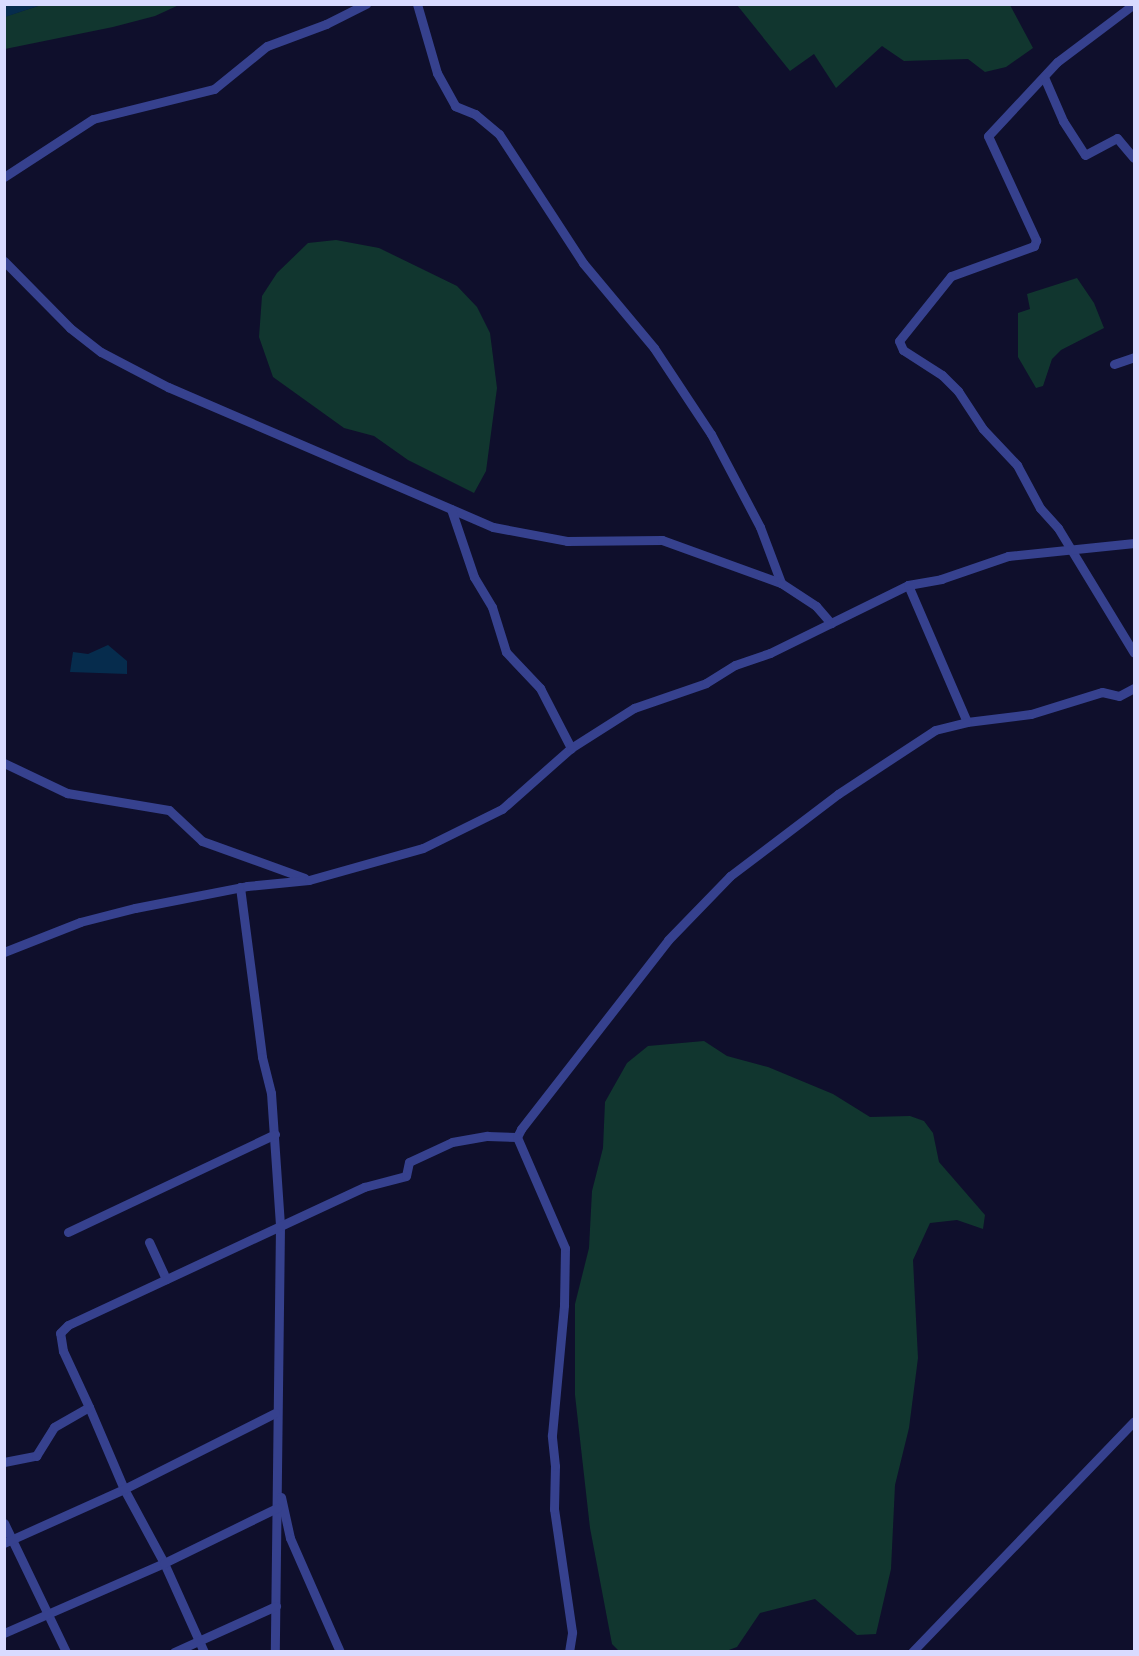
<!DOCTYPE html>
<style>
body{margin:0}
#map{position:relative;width:1139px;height:1656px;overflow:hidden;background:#0f0f2c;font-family:"Source Sans 3",sans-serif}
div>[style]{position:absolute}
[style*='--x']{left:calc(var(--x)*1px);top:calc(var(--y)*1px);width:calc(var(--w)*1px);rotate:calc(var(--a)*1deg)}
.green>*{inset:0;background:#11362f}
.water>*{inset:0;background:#062c4d}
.street>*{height:9px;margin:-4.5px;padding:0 4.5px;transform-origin:4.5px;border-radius:4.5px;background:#36418e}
span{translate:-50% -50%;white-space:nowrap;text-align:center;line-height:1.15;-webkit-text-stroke:4.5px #0f0f2c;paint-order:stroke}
.frame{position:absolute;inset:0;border:6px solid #d9dbff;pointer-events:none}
</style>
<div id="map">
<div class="green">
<i style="clip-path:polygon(41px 5px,179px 5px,155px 16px,113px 27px,5px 49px,4px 17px)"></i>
<i style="clip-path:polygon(737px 5px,1010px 5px,1033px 48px,1006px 67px,985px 72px,968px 59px,904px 61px,882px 46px,836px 88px,814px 54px,790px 71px)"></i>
<i style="clip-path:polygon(336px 240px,379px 248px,457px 286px,477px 307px,490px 333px,497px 388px,486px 471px,474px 493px,408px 460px,374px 436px,344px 428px,273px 377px,259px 337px,262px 296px,277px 273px,308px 243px)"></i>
<i style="clip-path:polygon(1077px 278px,1094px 303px,1104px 328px,1061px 350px,1052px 359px,1043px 386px,1036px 388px,1018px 357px,1018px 313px,1030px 309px,1027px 294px)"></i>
<i style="clip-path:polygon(704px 1041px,727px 1056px,768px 1067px,833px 1094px,870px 1117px,910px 1116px,924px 1121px,933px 1133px,939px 1162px,985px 1215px,983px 1229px,957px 1220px,930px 1223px,913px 1260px,918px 1358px,909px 1428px,895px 1485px,891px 1569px,876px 1634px,857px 1635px,815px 1599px,760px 1613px,737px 1647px,726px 1651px,619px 1651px,612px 1644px,590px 1528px,575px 1395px,575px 1304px,589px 1248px,592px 1191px,603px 1148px,605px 1102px,627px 1063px,648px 1046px)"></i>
</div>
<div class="water">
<i style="clip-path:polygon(4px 5px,5px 4px,41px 5px,5px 17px)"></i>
<i style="clip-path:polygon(108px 645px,127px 661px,127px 674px,70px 672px,73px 652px,88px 654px)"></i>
</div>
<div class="street">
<i style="--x:417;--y:4;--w:72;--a:73.8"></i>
<i style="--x:437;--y:73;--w:38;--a:61"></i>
<i style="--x:455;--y:106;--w:22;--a:22"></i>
<i style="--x:475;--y:114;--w:31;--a:40"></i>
<i style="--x:499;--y:134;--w:154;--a:56.9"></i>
<i style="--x:583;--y:263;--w:111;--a:50.1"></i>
<i style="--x:654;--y:348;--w:103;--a:56.5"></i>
<i style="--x:711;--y:434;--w:105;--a:62.2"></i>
<i style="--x:760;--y:527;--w:60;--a:69.4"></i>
<i style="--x:1134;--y:4;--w:96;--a:143"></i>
<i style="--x:1057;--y:62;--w:101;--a:133"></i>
<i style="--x:988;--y:136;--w:115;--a:65.2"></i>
<i style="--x:1036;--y:240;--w:6;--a:108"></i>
<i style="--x:1034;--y:246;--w:88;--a:160.1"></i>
<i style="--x:951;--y:276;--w:83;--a:128.7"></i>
<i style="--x:899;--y:341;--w:10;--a:66"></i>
<i style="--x:903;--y:350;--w:46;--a:32.7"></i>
<i style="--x:942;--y:375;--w:23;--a:45"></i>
<i style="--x:958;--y:391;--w:45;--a:56.7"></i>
<i style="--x:983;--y:429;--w:50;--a:46.6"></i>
<i style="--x:1017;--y:465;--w:49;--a:61.9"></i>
<i style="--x:1040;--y:508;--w:27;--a:48"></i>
<i style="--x:1058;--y:528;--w:146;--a:58.7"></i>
<i style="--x:1044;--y:77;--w:48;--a:66.6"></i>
<i style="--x:1063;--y:121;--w:40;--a:57.1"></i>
<i style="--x:1085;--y:155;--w:36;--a:-28"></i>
<i style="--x:1117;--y:138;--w:26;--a:50"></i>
<i style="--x:4;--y:177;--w:106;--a:-33.1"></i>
<i style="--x:93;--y:119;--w:125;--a:-13.9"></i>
<i style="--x:214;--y:89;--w:68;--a:-39.1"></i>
<i style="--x:267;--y:46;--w:63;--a:-20.4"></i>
<i style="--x:326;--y:24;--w:45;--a:-26.6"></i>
<i style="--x:4;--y:261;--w:94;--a:45.4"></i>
<i style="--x:70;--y:328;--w:39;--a:38"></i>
<i style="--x:101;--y:352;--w:76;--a:27.6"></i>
<i style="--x:168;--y:387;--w:354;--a:23.3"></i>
<i style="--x:493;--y:527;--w:75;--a:10.7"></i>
<i style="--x:567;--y:541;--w:95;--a:-0.6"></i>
<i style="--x:662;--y:540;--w:127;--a:19.9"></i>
<i style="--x:781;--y:583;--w:42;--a:33.3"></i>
<i style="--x:816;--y:606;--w:23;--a:49"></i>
<i style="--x:1114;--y:364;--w:21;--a:-19"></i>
<i style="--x:451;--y:509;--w:72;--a:71.3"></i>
<i style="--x:474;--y:577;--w:35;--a:59"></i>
<i style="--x:492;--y:607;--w:47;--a:72.7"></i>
<i style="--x:506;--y:652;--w:50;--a:46.6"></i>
<i style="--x:540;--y:688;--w:68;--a:62.7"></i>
<i style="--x:908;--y:585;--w:149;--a:66.7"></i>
<i style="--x:967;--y:722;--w:64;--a:-7.1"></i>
<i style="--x:1031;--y:714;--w:74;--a:-17.2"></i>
<i style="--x:1102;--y:692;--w:17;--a:13"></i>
<i style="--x:1119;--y:696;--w:17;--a:-28"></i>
<i style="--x:4;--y:763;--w:70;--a:25.5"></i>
<i style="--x:67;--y:793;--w:103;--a:9.5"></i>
<i style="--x:169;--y:810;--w:45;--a:43.2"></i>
<i style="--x:202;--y:841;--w:109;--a:19.8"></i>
<i style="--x:240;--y:887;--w:171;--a:82.6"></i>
<i style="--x:262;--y:1057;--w:37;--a:76"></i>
<i style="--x:271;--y:1093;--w:133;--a:86.1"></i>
<i style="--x:280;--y:1226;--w:426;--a:90.7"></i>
<i style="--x:4;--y:952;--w:82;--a:-21.5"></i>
<i style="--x:80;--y:922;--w:57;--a:-14.3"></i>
<i style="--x:135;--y:908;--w:114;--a:-11.1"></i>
<i style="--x:247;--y:886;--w:62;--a:-5.5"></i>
<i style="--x:309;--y:880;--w:118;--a:-15.7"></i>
<i style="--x:423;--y:848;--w:88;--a:-26.3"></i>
<i style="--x:502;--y:809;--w:92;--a:-41.5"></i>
<i style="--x:571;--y:748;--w:75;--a:-32.4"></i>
<i style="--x:634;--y:708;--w:76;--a:-19.1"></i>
<i style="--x:706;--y:683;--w:34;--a:-32"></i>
<i style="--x:735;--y:665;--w:37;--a:-19"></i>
<i style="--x:770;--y:653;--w:154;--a:-26.2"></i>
<i style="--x:908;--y:585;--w:34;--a:-10"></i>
<i style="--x:941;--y:579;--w:71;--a:-18.9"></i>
<i style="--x:1008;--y:556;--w:127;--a:-5.9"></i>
<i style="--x:68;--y:1232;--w:229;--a:-25.3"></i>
<i style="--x:149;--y:1242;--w:41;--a:65.3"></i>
<i style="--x:89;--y:1407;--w:89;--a:66.9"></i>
<i style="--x:124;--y:1489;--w:84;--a:61.6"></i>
<i style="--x:164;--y:1563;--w:98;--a:65.8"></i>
<i style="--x:4;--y:1462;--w:33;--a:-11"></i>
<i style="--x:36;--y:1456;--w:34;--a:-58"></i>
<i style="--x:54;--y:1427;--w:40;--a:-29.7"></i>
<i style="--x:89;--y:1407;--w:62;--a:-114.9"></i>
<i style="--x:63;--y:1351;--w:18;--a:-99"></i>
<i style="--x:60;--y:1333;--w:11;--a:-45"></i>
<i style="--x:68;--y:1325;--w:327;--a:-25"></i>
<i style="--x:364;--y:1187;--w:43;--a:-14.7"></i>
<i style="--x:406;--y:1176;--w:14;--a:-78"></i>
<i style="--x:409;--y:1162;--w:47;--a:-24.9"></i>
<i style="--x:452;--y:1142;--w:36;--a:-10"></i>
<i style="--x:487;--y:1136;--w:30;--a:2"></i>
<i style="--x:281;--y:1497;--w:42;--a:77.6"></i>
<i style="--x:290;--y:1538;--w:124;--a:66.3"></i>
<i style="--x:4;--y:1523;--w:143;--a:64.3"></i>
<i style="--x:4;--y:1543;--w:132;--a:-24.2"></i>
<i style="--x:124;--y:1489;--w:169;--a:-26.7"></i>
<i style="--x:4;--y:1633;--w:175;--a:-23.6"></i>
<i style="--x:164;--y:1563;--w:126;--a:-26"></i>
<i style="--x:174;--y:1652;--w:112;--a:-24.3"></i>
<i style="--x:569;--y:1652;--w:20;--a:-81"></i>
<i style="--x:572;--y:1632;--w:124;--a:-98.3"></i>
<i style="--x:554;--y:1509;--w:43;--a:-88.7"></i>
<i style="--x:555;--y:1466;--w:31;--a:-96"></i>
<i style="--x:552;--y:1435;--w:131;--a:-84.7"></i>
<i style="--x:564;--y:1305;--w:57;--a:-89"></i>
<i style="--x:565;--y:1248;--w:121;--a:-113.4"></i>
<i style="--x:517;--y:1137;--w:9;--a:-63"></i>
<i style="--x:521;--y:1129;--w:239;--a:-52.1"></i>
<i style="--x:668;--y:940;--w:89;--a:-45.9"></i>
<i style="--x:730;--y:876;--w:136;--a:-37.2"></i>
<i style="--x:838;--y:794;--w:116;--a:-33.4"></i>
<i style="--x:935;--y:730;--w:33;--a:-14"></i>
<i style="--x:912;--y:1652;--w:320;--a:-46.1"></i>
</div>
<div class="frame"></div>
</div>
